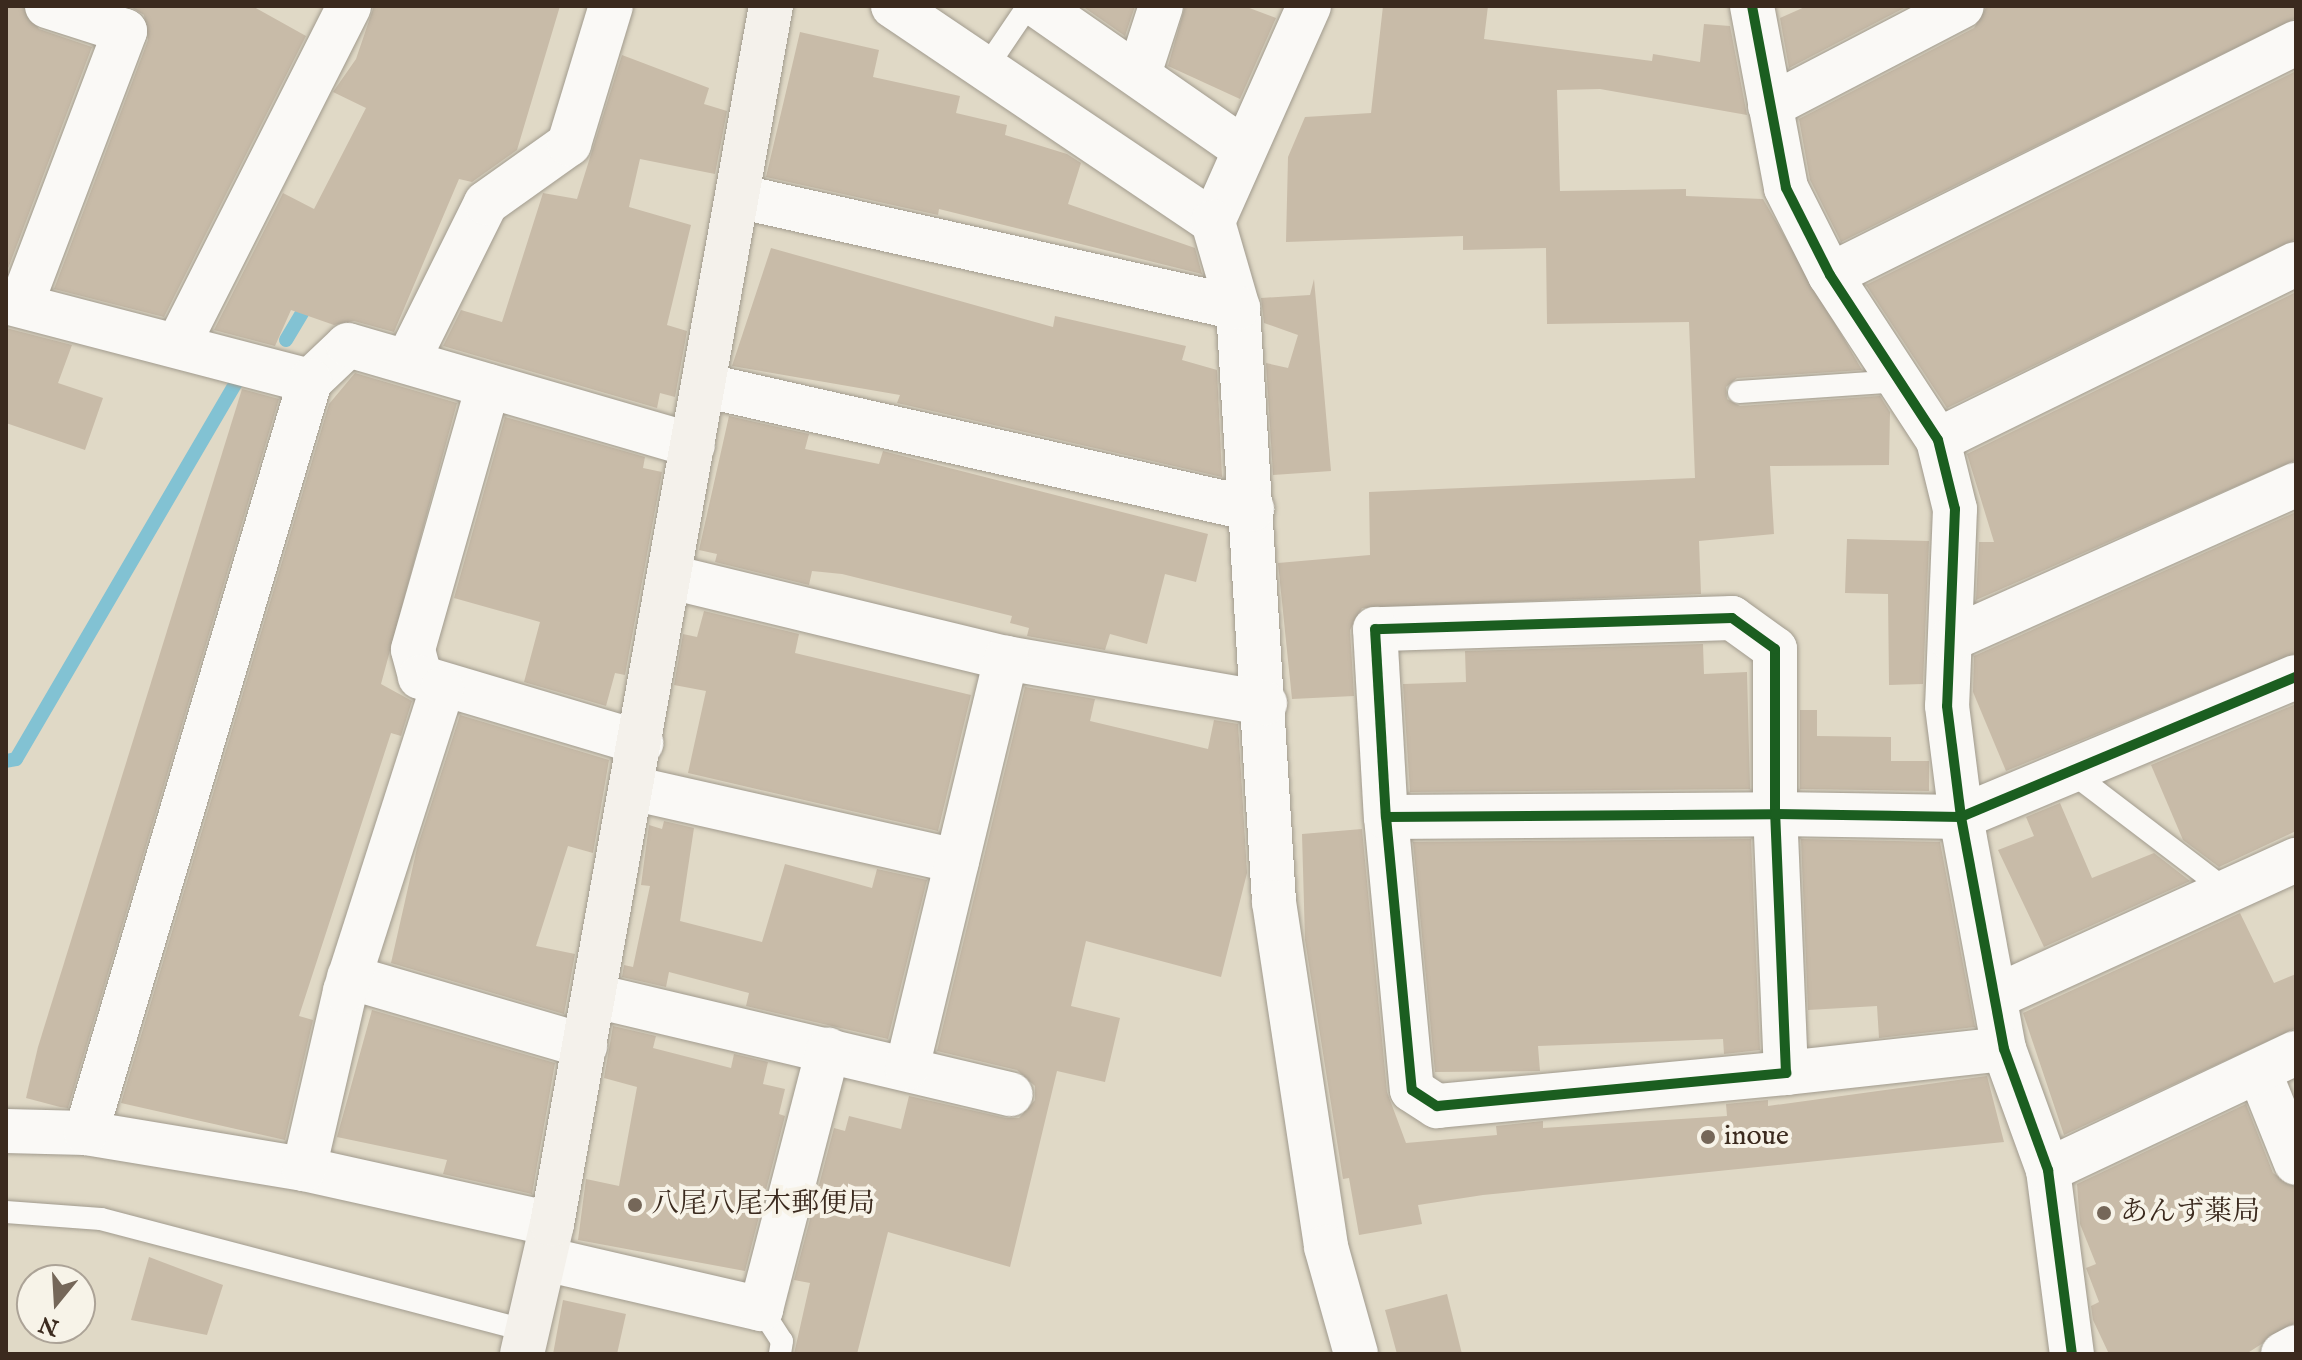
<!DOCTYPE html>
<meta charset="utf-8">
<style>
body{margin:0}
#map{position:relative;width:2302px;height:1360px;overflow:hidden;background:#e0d9c6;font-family:"IM FELL English","Noto Serif JP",serif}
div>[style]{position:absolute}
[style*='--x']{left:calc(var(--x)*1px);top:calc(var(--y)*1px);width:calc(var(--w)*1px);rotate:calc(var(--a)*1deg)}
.stream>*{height:14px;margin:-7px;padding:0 7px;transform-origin:7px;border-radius:7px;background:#82c2d3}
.building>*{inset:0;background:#c8bba8}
.roads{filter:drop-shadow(0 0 2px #a19b8e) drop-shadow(0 0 2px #a19b8e)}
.lane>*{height:22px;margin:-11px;padding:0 11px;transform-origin:11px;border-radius:11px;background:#faf9f6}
.street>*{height:44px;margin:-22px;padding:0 22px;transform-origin:22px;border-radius:22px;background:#faf9f6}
.secondary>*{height:44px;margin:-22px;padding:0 22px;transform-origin:22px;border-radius:22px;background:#f4f1eb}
.cycleway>*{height:10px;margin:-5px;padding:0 5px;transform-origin:5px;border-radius:5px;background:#1b5e20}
.dots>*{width:22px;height:22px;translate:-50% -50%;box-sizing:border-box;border:4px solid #f7f3e8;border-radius:50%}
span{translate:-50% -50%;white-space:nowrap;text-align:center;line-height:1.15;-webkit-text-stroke:8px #f7f3e8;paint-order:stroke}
.poi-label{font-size:28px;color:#3b2a1e}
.left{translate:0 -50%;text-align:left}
.frame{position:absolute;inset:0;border:8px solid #3b2a1e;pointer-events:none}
.north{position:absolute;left:16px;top:1264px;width:80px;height:80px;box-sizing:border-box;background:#f7f3e8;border:2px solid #aca397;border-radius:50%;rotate:198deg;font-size:22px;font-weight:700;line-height:32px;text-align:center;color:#3b2a1e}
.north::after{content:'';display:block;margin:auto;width:28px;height:36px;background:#756759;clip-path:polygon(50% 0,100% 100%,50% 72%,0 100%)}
</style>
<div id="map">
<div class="stream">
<i style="--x:286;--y:340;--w:49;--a:-59.2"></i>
<i style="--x:6;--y:761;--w:10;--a:-11"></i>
<i style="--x:16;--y:759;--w:446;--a:-59.7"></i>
</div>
<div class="building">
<i style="clip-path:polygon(6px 6px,23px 6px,39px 29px,92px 47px,6px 274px)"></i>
<i style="clip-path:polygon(129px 6px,252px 6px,306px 36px,164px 317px,54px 289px,148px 40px,144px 15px)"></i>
<i style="clip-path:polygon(374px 6px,560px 6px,517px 150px,472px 182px,459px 179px,394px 332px,354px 321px,334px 325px,291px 310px,275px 346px,214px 330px,283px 193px,314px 209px,366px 108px,333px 92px,356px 59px)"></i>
<i style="clip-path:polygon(1082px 6px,1135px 6px,1125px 36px)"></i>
<i style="clip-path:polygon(1185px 6px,1244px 6px,1276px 18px,1240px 99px,1168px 66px)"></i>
<i style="clip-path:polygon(1383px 6px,1488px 6px,1484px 39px,1652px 61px,1653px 54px,1700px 62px,1704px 24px,1730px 26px,1747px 115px,1600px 89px,1557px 90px,1560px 191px,1686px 189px,1686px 196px,1763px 199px,1862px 370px,1737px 378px,1726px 387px,1727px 399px,1740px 406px,1880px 396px,1890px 412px,1889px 465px,1770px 466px,1774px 534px,1699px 541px,1701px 594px,1362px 608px,1350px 630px,1354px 696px,1292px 699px,1278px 563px,1370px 555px,1369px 492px,1695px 478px,1689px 322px,1547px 324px,1546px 248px,1463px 250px,1463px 236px,1286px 242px,1288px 157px,1305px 117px,1371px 113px)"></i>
<i style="clip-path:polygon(1807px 6px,1908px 6px,1789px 68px,1780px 18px)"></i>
<i style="clip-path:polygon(1987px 6px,2296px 6px,2296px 18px,1841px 242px,1810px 180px,1799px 119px,1974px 28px)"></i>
<i style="clip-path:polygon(800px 32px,879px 50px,873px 77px,960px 96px,956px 113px,1007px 125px,1005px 135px,1067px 154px,1081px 163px,1068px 204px,1195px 248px,1202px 274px,939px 209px,938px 215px,766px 177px)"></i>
<i style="clip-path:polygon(622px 55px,709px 88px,704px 104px,727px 111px,715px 174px,640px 159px,629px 207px,691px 225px,667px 325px,687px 331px,675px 397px,660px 393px,657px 408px,443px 346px,461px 310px,502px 322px,543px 193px,577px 199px)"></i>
<i style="clip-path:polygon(2296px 71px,2296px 239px,1947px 408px,1866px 285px)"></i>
<i style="clip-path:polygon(771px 248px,1053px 327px,1055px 316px,1186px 346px,1182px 360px,1217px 370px,1222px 477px,897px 403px,900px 395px,732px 366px)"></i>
<i style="clip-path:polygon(1314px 279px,1331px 471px,1273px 475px,1266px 363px,1288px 368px,1298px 335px,1264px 323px,1261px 298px,1310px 295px)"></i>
<i style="clip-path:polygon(2296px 292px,2296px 460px,1976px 600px,1979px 542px,1994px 542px,1967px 454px)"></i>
<i style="clip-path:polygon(6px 328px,72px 345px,58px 383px,103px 398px,85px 450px,6px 423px)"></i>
<i style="clip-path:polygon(355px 373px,457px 403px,381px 684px,412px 701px,401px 736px,391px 733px,299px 1016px,313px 1020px,285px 1140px,121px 1103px,329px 404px)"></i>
<i style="clip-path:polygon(242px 389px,279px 399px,68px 1108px,60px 1107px,26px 1098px,38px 1047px)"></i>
<i style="clip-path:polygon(729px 416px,809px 434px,805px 449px,879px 464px,883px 451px,1208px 534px,1196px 582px,1165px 574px,1147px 644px,1110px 634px,1105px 650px,1027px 636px,1029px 628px,1010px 623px,1012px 616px,842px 574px,812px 571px,809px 585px,715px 562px,717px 554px,699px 550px)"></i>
<i style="clip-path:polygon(505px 417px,645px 457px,643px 468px,662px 472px,625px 675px,615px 673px,606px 706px,524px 682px,540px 622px,454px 598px)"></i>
<i style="clip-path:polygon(2296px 512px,2296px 653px,2006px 771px,1973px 692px,1974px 656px)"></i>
<i style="clip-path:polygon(1847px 539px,1929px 541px,1923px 684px,1889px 685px,1888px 594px,1845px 593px)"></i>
<i style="clip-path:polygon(704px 611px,799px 634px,795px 653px,971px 695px,938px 831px,688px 773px,706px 691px,674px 685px,683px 634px,697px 637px)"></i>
<i style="clip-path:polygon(1703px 644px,1704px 674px,1747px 672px,1750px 789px,1410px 792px,1403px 684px,1466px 682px,1465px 651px)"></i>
<i style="clip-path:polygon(1025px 687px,1095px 699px,1090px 721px,1208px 749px,1214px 720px,1238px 724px,1247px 873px,1221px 977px,1086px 941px,1071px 1006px,1120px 1018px,1105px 1082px,1057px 1071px,1010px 1267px,888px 1232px,857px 1354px,794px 1354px,810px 1283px,794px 1280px,834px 1128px,845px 1131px,849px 1116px,901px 1129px,909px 1096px,1006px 1118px,1019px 1118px,1035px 1100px,1035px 1086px,1017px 1070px,937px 1051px)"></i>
<i style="clip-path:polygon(2296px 704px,2296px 831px,2219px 867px,2183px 840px,2151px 765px)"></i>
<i style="clip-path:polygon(1800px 710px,1817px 710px,1817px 736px,1891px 737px,1891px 761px,1929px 761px,1929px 791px,1800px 789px)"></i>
<i style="clip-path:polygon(460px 715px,609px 760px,593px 853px,568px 846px,536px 946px,575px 954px,564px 1014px,391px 963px,417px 848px)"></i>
<i style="clip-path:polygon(2060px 803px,2092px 878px,2154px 853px,2190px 881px,2044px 947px,1998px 850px,2034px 836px,2026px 817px)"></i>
<i style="clip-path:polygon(664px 821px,694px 828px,680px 921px,762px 942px,785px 864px,872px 888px,877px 869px,927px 880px,888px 1039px,746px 1006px,749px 993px,669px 972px,666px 987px,622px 977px,624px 965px,633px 967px,650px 886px,641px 885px,649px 825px,662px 829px)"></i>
<i style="clip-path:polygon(1362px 829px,1387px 1092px,1406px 1143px,1497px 1135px,1496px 1126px,1543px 1121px,1543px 1128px,1727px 1116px,1726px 1104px,1768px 1100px,1768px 1106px,1987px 1076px,2004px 1142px,1483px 1195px,1418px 1205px,1422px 1224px,1359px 1235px,1349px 1178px,1343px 1179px,1305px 940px,1302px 834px)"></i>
<i style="clip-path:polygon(1751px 839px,1760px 1050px,1724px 1054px,1723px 1039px,1538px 1046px,1540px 1071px,1435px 1072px,1413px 842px)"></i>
<i style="clip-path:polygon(1801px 839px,1940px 842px,1975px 1027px,1879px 1038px,1877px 1006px,1808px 1010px)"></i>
<i style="clip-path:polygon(2240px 913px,2274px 983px,2296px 974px,2296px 1028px,2064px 1135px,2023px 1013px)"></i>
<i style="clip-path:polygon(372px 1010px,555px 1063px,532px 1194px,443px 1174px,447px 1160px,337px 1137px)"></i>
<i style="clip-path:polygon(613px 1026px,656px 1036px,653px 1048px,731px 1068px,734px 1054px,768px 1062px,763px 1084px,785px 1089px,779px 1114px,785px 1116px,745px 1271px,578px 1240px,586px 1179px,619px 1186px,637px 1087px,604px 1078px)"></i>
<i style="clip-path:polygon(2246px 1104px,2273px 1173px,2296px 1187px,2296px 1322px,2246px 1354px,2109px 1354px,2093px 1320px,2091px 1306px,2099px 1302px,2086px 1268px,2096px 1264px,2080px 1224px,2077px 1184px)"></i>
<i style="clip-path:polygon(149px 1257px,223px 1285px,207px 1335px,131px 1320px)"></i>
<i style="clip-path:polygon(1447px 1294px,1462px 1354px,1397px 1354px,1385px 1310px)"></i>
<i style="clip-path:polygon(563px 1300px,626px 1314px,617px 1354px,553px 1354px)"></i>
</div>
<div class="roads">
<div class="lane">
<i style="--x:986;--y:68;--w:75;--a:-55.9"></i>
<i style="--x:1739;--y:392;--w:161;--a:-3.9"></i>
<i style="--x:2075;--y:775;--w:191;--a:37.3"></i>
<i style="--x:6;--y:1212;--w:95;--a:4.2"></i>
<i style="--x:101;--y:1219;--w:440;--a:14.7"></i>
<i style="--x:761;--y:1309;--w:38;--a:57"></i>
<i style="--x:782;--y:1341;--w:13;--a:99"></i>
</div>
<div class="street">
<i style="--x:893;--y:6;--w:386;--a:34"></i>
<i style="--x:1038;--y:6;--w:249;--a:34.8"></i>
<i style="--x:1309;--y:6;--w:236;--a:114"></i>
<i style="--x:1213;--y:222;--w:90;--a:73.8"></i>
<i style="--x:1238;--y:308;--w:595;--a:86.53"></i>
<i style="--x:1274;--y:902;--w:349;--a:81.4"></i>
<i style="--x:1326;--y:1247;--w:111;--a:74.3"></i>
<i style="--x:1752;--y:6;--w:185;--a:79.4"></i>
<i style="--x:1786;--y:188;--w:97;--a:63.2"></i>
<i style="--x:1830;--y:275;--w:197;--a:56.8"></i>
<i style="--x:1938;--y:440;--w:71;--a:76.2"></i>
<i style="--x:1955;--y:509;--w:197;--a:92.3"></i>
<i style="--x:1947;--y:706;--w:112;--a:82.8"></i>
<i style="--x:1961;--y:817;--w:236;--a:79.5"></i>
<i style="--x:2004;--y:1049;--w:129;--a:70"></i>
<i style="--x:2048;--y:1170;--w:186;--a:82.6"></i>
<i style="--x:1139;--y:74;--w:71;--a:-72.1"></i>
<i style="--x:1770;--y:106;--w:216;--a:-27.5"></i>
<i style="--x:737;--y:196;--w:513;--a:12.6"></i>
<i style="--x:1830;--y:275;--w:521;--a:-26.47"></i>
<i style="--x:6;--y:302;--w:314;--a:14.6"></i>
<i style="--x:310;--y:381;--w:52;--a:-43.5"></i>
<i style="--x:348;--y:345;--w:359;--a:16.2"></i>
<i style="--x:21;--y:305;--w:293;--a:-69.2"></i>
<i style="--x:125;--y:31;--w:82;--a:-162.2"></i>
<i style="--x:179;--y:343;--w:377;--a:-63.2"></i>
<i style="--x:408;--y:360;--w:175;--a:-63.6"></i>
<i style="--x:486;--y:203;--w:102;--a:-35.4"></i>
<i style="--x:569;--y:144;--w:144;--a:-73.1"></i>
<i style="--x:703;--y:385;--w:563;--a:12.73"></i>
<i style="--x:488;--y:386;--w:274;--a:105.9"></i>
<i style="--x:413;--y:650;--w:28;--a:75"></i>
<i style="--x:420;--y:677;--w:231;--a:16.6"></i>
<i style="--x:1938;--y:440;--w:399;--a:-26.2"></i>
<i style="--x:671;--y:577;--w:345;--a:13.6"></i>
<i style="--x:1006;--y:658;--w:263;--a:9.9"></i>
<i style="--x:1951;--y:639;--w:378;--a:-24.1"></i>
<i style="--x:632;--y:788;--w:333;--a:12.7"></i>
<i style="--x:1386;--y:817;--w:274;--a:84.6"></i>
<i style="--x:1412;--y:1090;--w:30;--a:33"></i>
<i style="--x:1437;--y:1106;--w:351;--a:-5.4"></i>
<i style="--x:1786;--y:1073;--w:259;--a:-92.4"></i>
<i style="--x:1775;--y:814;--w:165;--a:-90"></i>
<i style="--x:1775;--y:649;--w:53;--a:-144.2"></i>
<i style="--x:1732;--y:618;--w:357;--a:178.2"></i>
<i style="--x:1375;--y:629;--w:188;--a:86.7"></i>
<i style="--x:1386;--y:817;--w:389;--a:-0.4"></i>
<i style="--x:1775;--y:814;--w:186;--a:0.9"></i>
<i style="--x:1961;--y:817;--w:363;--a:-22.7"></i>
<i style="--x:349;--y:977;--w:246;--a:16.3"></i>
<i style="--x:595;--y:996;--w:427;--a:13.3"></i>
<i style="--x:1995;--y:997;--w:331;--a:-24.5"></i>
<i style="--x:907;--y:1068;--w:422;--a:-76.4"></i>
<i style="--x:2259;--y:1071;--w:99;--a:68.1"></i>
<i style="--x:1786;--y:1073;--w:219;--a:-6.3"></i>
<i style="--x:6;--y:1131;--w:80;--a:1.4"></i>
<i style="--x:86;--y:1133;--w:221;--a:9.4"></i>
<i style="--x:304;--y:1169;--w:254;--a:12.5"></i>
<i style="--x:86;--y:1133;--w:785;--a:-73.41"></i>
<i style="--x:304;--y:1169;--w:183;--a:-77"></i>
<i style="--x:345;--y:991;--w:317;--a:-72.2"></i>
<i style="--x:2048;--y:1170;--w:274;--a:-25.3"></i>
<i style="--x:545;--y:1259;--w:222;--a:13"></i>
<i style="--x:761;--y:1309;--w:268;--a:-75.5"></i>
<i style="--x:2283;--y:1354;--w:15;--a:-28"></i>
</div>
<div class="secondary">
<i style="--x:522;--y:1354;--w:133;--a:-77"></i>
<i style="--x:552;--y:1224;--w:1238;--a:-79.81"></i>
</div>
</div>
<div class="cycleway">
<i style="--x:1752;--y:6;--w:185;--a:79.4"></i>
<i style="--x:1786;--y:188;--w:97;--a:63.2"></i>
<i style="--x:1830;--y:275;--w:197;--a:56.8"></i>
<i style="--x:1938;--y:440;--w:71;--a:76.2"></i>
<i style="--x:1955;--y:509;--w:197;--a:92.3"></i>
<i style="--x:1947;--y:706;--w:112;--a:82.8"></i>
<i style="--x:1961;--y:817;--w:236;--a:79.5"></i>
<i style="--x:2004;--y:1049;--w:129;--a:70"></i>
<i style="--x:2048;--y:1170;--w:186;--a:82.6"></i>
<i style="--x:1386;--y:817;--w:274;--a:84.6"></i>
<i style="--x:1412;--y:1090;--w:30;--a:33"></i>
<i style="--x:1437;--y:1106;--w:351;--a:-5.4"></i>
<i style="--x:1786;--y:1073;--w:259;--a:-92.4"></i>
<i style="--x:1775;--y:814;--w:165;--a:-90"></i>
<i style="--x:1775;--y:649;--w:53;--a:-144.2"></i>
<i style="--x:1732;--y:618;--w:357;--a:178.2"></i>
<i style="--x:1375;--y:629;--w:188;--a:86.7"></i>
<i style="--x:1386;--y:817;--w:389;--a:-0.4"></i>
<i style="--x:1775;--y:814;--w:186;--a:0.9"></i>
<i style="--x:1961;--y:817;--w:363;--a:-22.7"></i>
</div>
<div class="dots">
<i style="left:1708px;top:1137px;background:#756759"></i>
<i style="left:635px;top:1205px;background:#756759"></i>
<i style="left:2104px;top:1213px;background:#756759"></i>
</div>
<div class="poi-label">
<span class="left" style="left:1724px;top:1137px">inoue</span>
<span class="left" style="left:651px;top:1205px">八尾八尾木郵便局</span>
<span class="left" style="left:2120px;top:1213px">あんず薬局</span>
</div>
<div class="frame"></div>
<div class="north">N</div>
</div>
